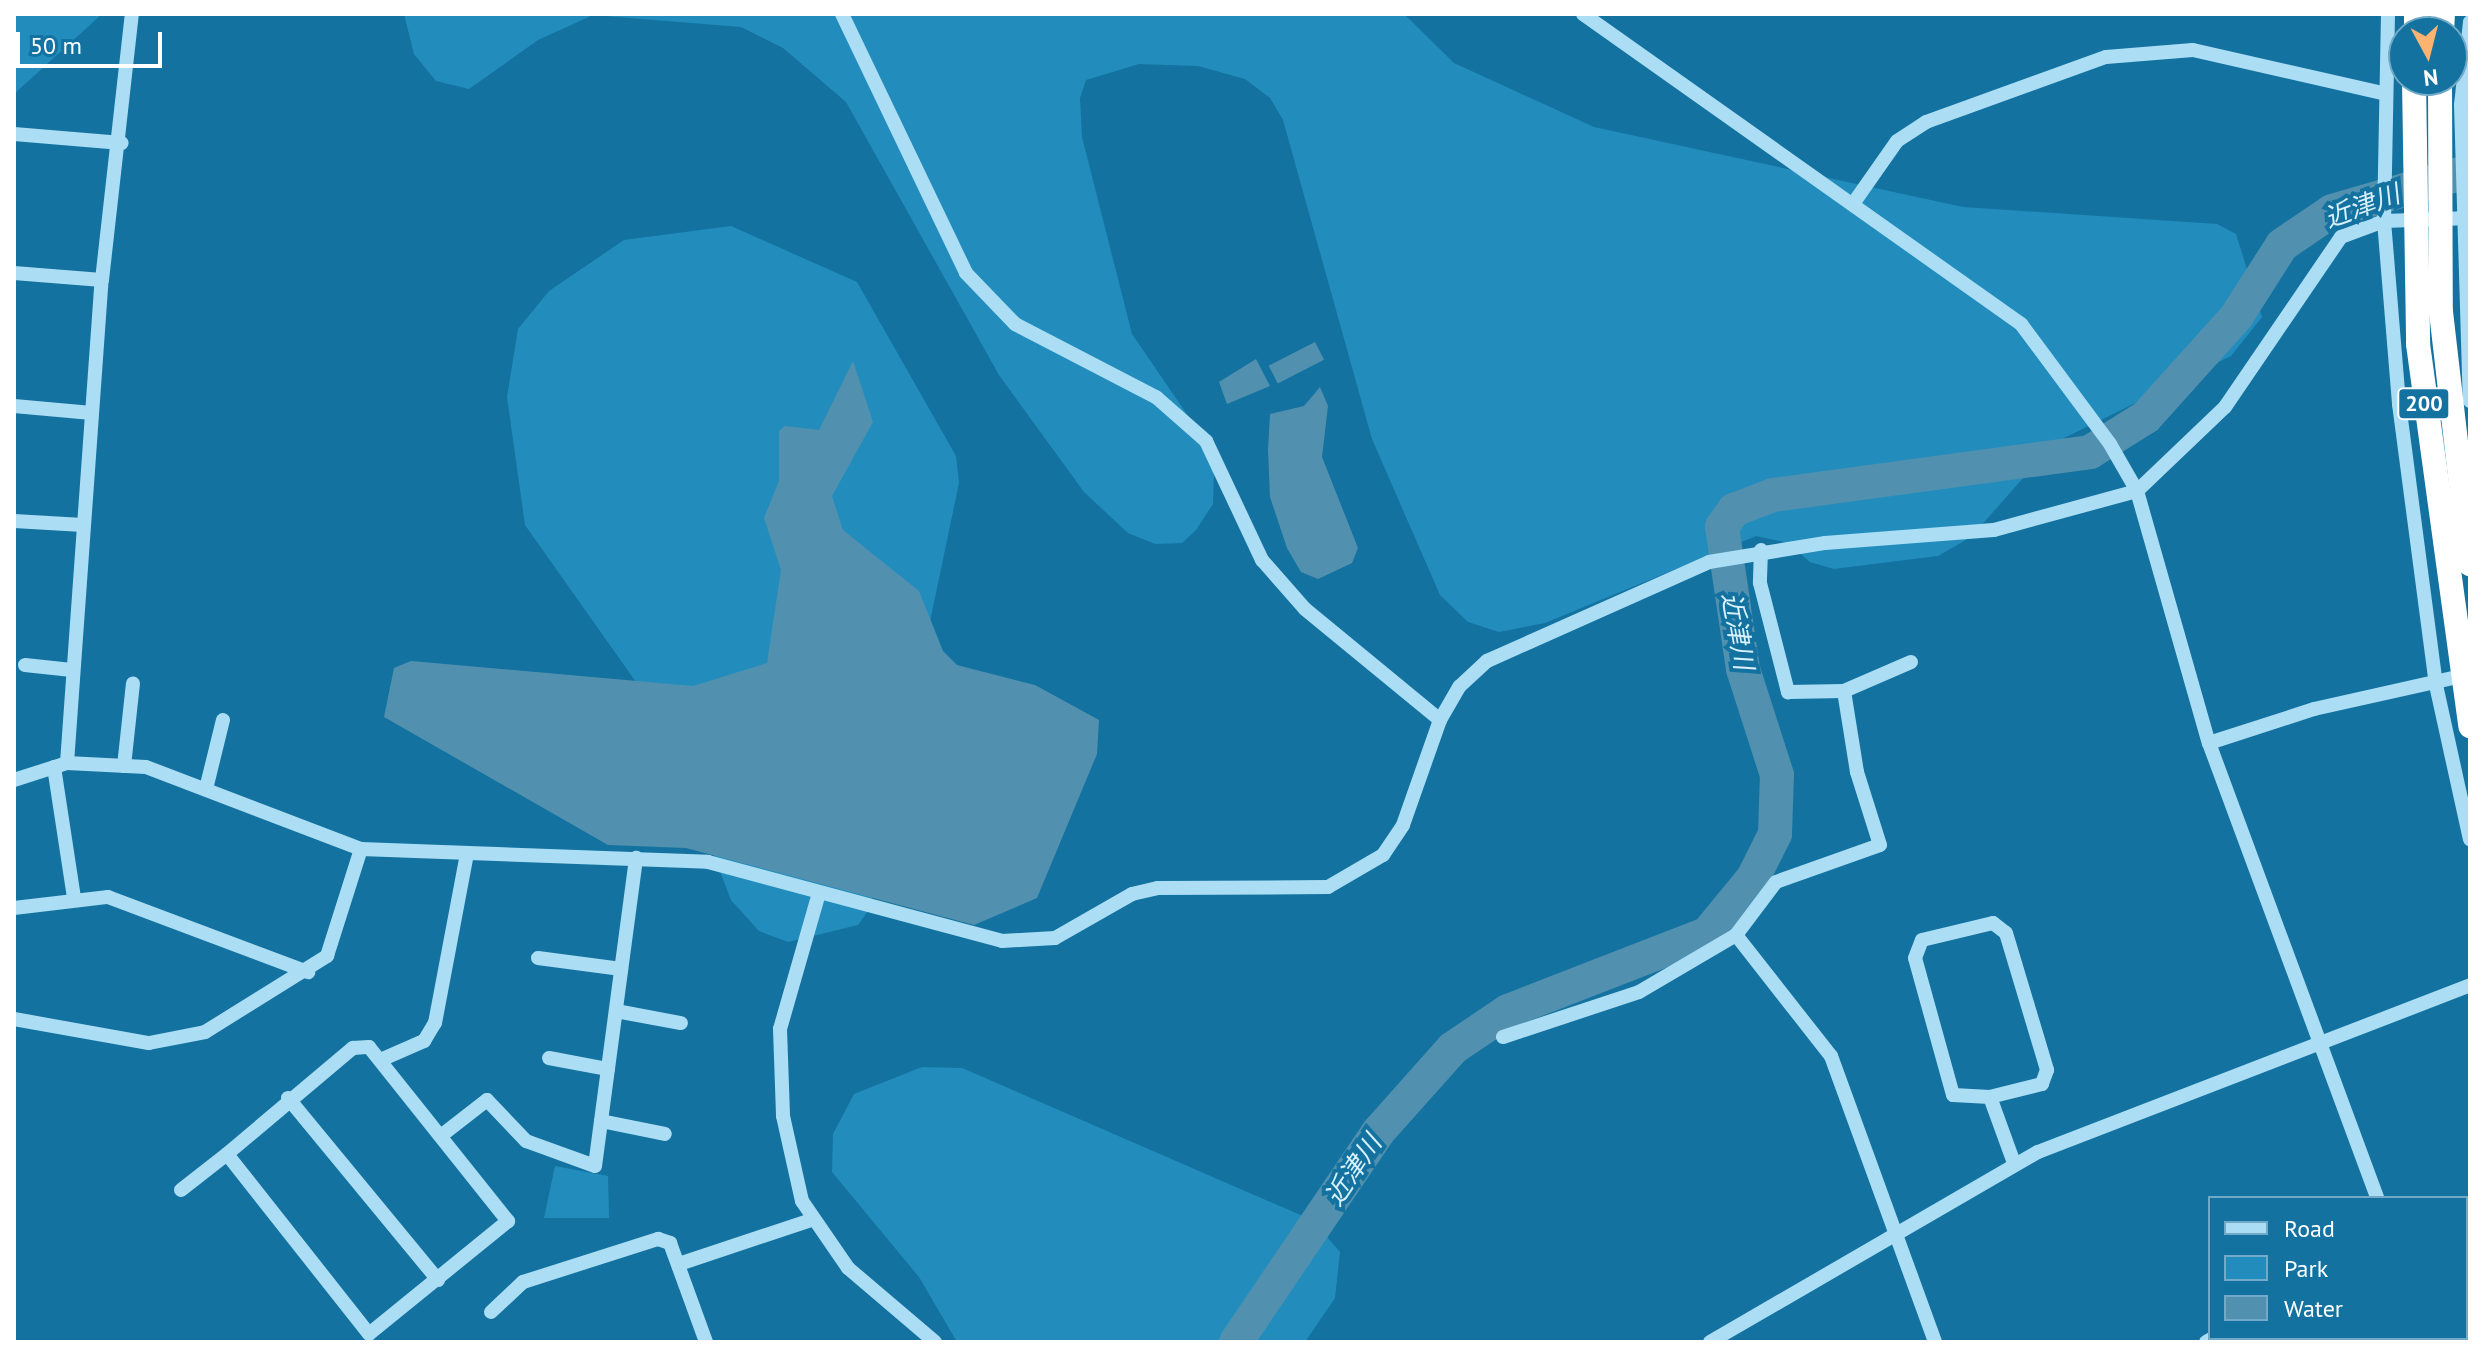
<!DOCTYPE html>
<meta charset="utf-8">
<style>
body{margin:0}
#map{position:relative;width:2484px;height:1356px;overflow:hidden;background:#1372a0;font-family:"PT Sans","Noto Sans JP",sans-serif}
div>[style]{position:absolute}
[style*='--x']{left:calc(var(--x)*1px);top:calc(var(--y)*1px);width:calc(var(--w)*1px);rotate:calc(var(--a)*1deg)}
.green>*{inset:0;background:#228dbd}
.water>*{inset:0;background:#5191af;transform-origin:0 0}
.river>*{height:34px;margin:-17px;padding:0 17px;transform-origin:17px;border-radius:17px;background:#5191af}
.minor>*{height:14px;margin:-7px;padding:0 7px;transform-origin:7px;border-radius:7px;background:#abdef4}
.highway>*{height:24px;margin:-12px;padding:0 12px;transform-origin:12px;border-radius:12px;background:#fff}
.highway-bridge>*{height:24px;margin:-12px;padding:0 12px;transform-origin:12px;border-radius:12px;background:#fff}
span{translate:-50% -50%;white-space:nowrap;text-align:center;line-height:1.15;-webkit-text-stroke:8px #1372a0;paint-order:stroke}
.shield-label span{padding:2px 6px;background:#1372a0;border:2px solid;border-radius:6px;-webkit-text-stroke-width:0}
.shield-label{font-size:22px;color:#fff;font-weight:700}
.water-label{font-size:26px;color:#d8f1fd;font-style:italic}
.frame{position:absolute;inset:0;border:16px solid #fff;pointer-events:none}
.legend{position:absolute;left:2208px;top:1196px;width:260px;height:144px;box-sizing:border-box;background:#1372a0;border:2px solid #71aac6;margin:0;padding:10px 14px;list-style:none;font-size:24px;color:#fff}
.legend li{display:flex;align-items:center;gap:16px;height:40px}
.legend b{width:40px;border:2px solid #71aac6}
.north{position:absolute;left:2388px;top:16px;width:80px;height:80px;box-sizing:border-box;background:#1372a0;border:2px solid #71aac6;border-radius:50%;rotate:173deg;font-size:22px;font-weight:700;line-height:32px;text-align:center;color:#fff}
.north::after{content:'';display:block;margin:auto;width:28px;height:36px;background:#ffb36f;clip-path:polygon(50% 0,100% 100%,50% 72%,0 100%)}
.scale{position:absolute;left:16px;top:32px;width:146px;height:36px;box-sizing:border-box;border:4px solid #fff;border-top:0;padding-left:10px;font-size:24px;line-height:28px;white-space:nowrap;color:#fff;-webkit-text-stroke:6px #1372a0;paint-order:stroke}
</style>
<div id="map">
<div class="green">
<i style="clip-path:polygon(14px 14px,102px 14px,14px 94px)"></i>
<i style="clip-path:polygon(404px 14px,1404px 14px,1454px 63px,1594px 127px,1963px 207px,2217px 224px,2236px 234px,2262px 317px,2231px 356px,2054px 443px,1971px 537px,1938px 556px,1834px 569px,1810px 562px,1788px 543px,1756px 536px,1545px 623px,1499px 632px,1468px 622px,1440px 595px,1372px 439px,1283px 120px,1270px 98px,1245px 79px,1198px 66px,1139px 64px,1086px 80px,1080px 98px,1082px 137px,1132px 334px,1197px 429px,1214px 471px,1213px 504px,1196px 530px,1182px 543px,1155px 544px,1128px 533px,1084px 492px,999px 375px,846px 102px,783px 48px,741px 27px,593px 15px,538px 40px,469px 89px,436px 81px,414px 54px)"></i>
<i style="clip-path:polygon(731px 226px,857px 282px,956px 456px,959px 483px,870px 908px,858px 925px,788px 942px,759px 931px,731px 900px,660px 716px,525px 525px,507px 397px,518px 329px,549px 291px,624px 240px)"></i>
<i style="clip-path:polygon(922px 1067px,962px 1068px,1312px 1220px,1340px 1252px,1335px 1298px,1305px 1342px,957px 1342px,919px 1277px,832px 1172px,833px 1134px,854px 1094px)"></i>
<i style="clip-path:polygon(555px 1166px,608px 1176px,609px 1218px,544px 1218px)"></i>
</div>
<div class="water">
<i style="left:1315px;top:342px;width:20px;height:52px;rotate:63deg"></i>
<i style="clip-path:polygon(1256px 359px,1270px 386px,1227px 404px,1219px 382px)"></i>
<i style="clip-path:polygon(853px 361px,873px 422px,832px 496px,843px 530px,919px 591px,943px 651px,957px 665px,1035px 685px,1099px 720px,1097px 754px,1037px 898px,974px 925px,686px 848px,608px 845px,384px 717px,394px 668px,411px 661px,693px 686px,767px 663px,781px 570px,764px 518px,779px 481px,779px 431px,785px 426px,819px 430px)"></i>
<i style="clip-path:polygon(1320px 387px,1328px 406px,1322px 457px,1358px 548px,1352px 563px,1318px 579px,1301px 572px,1287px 548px,1270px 497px,1268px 450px,1270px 414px,1304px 406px)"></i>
</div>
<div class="river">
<i style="--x:1236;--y:1342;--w:255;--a:-55.9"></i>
<i style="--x:1379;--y:1131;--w:111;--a:-48.3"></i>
<i style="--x:1453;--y:1048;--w:66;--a:-33.9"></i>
<i style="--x:1508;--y:1011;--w:213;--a:-21.2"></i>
<i style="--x:1707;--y:934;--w:72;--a:-50.6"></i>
<i style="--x:1753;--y:878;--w:49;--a:-63.4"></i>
<i style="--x:1775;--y:834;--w:59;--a:-88.1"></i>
<i style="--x:1777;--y:775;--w:111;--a:-107.8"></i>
<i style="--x:1743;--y:669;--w:144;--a:-98.4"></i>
<i style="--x:1722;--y:527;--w:21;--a:-55"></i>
<i style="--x:1734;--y:510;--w:42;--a:-21"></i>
<i style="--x:1773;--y:495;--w:320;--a:-7.7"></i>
<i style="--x:2090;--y:452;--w:66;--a:-32"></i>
<i style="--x:2146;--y:417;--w:135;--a:-48"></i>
<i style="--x:2236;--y:317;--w:85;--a:-57.4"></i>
<i style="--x:2282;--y:245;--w:60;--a:-34.2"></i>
<i style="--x:2332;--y:211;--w:144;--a:-16.2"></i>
</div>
<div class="minor">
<i style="--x:842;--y:14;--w:287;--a:64.4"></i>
<i style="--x:966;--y:273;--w:71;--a:46.1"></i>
<i style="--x:1015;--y:324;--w:159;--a:27.4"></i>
<i style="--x:1156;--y:397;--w:67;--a:41.3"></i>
<i style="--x:1206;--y:441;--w:132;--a:64.8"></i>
<i style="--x:1262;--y:560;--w:65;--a:48.7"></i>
<i style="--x:1305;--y:609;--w:175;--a:39.4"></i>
<i style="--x:1583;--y:14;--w:537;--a:35.29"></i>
<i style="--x:2021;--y:324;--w:149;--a:53.4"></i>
<i style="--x:2110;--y:444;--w:54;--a:60.1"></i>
<i style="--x:2137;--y:491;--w:262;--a:74.1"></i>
<i style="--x:2209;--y:743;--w:485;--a:69.7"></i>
<i style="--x:2388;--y:14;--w:207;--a:91.1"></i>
<i style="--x:2384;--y:221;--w:184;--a:85.3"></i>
<i style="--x:2399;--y:404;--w:283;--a:82.5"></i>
<i style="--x:2436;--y:685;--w:158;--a:77.6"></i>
<i style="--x:2470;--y:22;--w:83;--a:96.2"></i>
<i style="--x:2461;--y:105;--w:296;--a:88.3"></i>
<i style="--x:14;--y:134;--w:108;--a:4.8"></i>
<i style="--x:1855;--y:201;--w:73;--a:-55"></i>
<i style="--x:1897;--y:141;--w:35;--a:-33"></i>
<i style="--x:1926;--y:122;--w:191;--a:-19.9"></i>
<i style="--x:2106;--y:57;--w:87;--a:-4.6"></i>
<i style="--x:2193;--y:50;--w:198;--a:12.8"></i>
<i style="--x:14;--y:273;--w:88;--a:4.5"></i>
<i style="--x:14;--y:406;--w:78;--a:5.1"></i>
<i style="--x:14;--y:521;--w:69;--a:3.3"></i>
<i style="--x:1761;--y:550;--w:33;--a:92"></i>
<i style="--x:1760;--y:583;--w:113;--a:75.6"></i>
<i style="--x:1788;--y:692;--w:56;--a:-1"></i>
<i style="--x:1844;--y:691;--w:73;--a:-23.4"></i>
<i style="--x:25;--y:665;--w:47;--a:6.1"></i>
<i style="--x:2209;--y:743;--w:110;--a:-17.9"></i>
<i style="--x:2314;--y:709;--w:160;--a:-12.6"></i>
<i style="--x:67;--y:763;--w:484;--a:-85.9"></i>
<i style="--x:102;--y:280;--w:268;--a:-83.6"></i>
<i style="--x:124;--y:766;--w:83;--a:-83.8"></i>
<i style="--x:54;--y:767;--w:132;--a:81.3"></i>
<i style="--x:14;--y:780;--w:56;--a:-17.8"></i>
<i style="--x:67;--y:763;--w:79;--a:2.9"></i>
<i style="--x:146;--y:767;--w:230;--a:20.9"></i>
<i style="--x:361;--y:849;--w:347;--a:2.1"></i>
<i style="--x:708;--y:862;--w:304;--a:15"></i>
<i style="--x:1002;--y:941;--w:53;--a:-3.2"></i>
<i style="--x:1055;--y:938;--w:89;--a:-29.7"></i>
<i style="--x:1132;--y:894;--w:27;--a:-13"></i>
<i style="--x:1158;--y:888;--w:170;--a:-0.3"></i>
<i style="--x:1328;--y:887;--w:64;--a:-30.2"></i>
<i style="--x:1383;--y:855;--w:36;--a:-56"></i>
<i style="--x:1403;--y:825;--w:111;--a:-70.6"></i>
<i style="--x:1440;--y:720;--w:39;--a:-60"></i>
<i style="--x:1460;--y:686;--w:37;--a:-43"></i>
<i style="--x:1487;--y:661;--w:243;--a:-24"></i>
<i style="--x:1709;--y:562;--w:118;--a:-9.3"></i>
<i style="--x:1825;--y:543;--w:169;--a:-4.4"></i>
<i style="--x:1994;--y:530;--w:148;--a:-15.3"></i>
<i style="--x:2137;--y:491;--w:122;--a:-43.7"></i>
<i style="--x:2225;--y:407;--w:206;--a:-55.7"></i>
<i style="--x:2341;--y:237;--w:46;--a:-20.4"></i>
<i style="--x:2384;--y:221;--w:86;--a:-2"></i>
<i style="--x:207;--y:785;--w:67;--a:-76.2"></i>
<i style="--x:819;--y:893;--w:141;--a:106"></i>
<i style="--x:780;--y:1029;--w:87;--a:88"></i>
<i style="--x:783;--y:1116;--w:87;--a:77.4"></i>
<i style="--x:802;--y:1201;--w:81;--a:55.5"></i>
<i style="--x:848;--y:1268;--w:114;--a:40.4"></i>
<i style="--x:14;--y:908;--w:95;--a:-6.7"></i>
<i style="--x:108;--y:897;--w:214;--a:20.6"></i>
<i style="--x:1736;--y:935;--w:66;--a:-53"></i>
<i style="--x:1776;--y:882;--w:110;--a:-19.6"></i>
<i style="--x:1880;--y:845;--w:77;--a:-107.5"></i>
<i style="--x:1857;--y:772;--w:82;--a:-99.1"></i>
<i style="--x:538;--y:958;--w:84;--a:7.5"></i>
<i style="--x:616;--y:1011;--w:66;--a:10.5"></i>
<i style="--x:14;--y:1019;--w:137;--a:10.1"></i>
<i style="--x:149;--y:1043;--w:57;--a:-11.1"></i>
<i style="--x:205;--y:1032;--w:144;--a:-31.9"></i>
<i style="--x:327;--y:956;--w:112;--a:-72.4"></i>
<i style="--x:1503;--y:1037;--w:143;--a:-18.3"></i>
<i style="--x:1639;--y:992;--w:113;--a:-30.4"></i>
<i style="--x:1736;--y:935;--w:154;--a:51.9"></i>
<i style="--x:1831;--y:1056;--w:304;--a:70"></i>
<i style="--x:369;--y:1047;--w:223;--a:51.4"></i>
<i style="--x:508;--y:1221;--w:179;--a:140.9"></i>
<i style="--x:369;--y:1334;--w:229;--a:-128.3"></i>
<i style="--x:227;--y:1154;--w:165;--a:-40.1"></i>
<i style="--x:353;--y:1048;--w:16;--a:-4"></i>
<i style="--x:385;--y:1058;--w:43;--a:-23.6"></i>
<i style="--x:424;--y:1041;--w:21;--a:-59"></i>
<i style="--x:435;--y:1023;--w:172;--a:-79.3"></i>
<i style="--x:549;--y:1058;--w:60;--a:10.6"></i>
<i style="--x:1990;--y:1097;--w:37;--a:-177"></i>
<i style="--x:1953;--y:1095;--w:142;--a:-105.5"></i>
<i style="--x:1915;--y:958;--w:19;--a:-69"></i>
<i style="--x:1922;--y:940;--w:73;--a:-13.5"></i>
<i style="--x:1993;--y:923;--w:16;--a:38"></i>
<i style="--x:2006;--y:933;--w:143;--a:73.3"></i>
<i style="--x:2047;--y:1070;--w:15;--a:110"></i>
<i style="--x:2042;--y:1084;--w:54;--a:166"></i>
<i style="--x:1990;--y:1097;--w:70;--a:70"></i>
<i style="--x:288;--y:1098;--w:236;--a:50.5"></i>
<i style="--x:601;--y:1121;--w:65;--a:11.5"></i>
<i style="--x:442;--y:1135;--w:57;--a:-37.9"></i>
<i style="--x:487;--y:1100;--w:57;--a:46.4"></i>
<i style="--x:526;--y:1141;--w:73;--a:19.9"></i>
<i style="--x:595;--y:1166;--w:311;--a:-82.4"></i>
<i style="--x:181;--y:1190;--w:58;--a:-38"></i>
<i style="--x:679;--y:1264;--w:139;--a:-18.4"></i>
<i style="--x:491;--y:1312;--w:44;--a:-43.2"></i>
<i style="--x:523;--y:1282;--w:142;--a:-17.7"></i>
<i style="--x:658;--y:1239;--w:13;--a:18"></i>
<i style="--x:670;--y:1243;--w:105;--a:70"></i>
<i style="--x:2432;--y:1338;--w:4;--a:63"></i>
<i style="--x:1710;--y:1342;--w:379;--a:-30.1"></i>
<i style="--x:2038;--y:1152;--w:463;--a:-21.1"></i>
<i style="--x:2206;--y:1342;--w:8;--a:-30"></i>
</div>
<div class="highway">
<i style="--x:2416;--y:32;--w:18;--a:-90"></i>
<i style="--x:2442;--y:32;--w:18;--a:-87"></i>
</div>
<div class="highway-bridge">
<i style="--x:2414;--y:80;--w:264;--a:89.1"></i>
<i style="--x:2418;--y:344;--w:386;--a:82.2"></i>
<i style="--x:2440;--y:80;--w:232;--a:89.8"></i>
<i style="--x:2441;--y:312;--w:254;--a:83.4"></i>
</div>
<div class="shield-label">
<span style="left:2424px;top:404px">200</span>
</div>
<div class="water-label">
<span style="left:2362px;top:206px;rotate:-20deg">近津川</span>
<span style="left:1738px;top:631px;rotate:80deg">近津川</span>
<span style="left:1353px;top:1170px;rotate:-56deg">近津川</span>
</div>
<div class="frame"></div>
<ul class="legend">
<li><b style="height:10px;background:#abdef4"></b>Road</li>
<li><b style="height:22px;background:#228dbd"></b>Park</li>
<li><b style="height:22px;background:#5191af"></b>Water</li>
</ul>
<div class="north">N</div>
<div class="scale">50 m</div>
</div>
